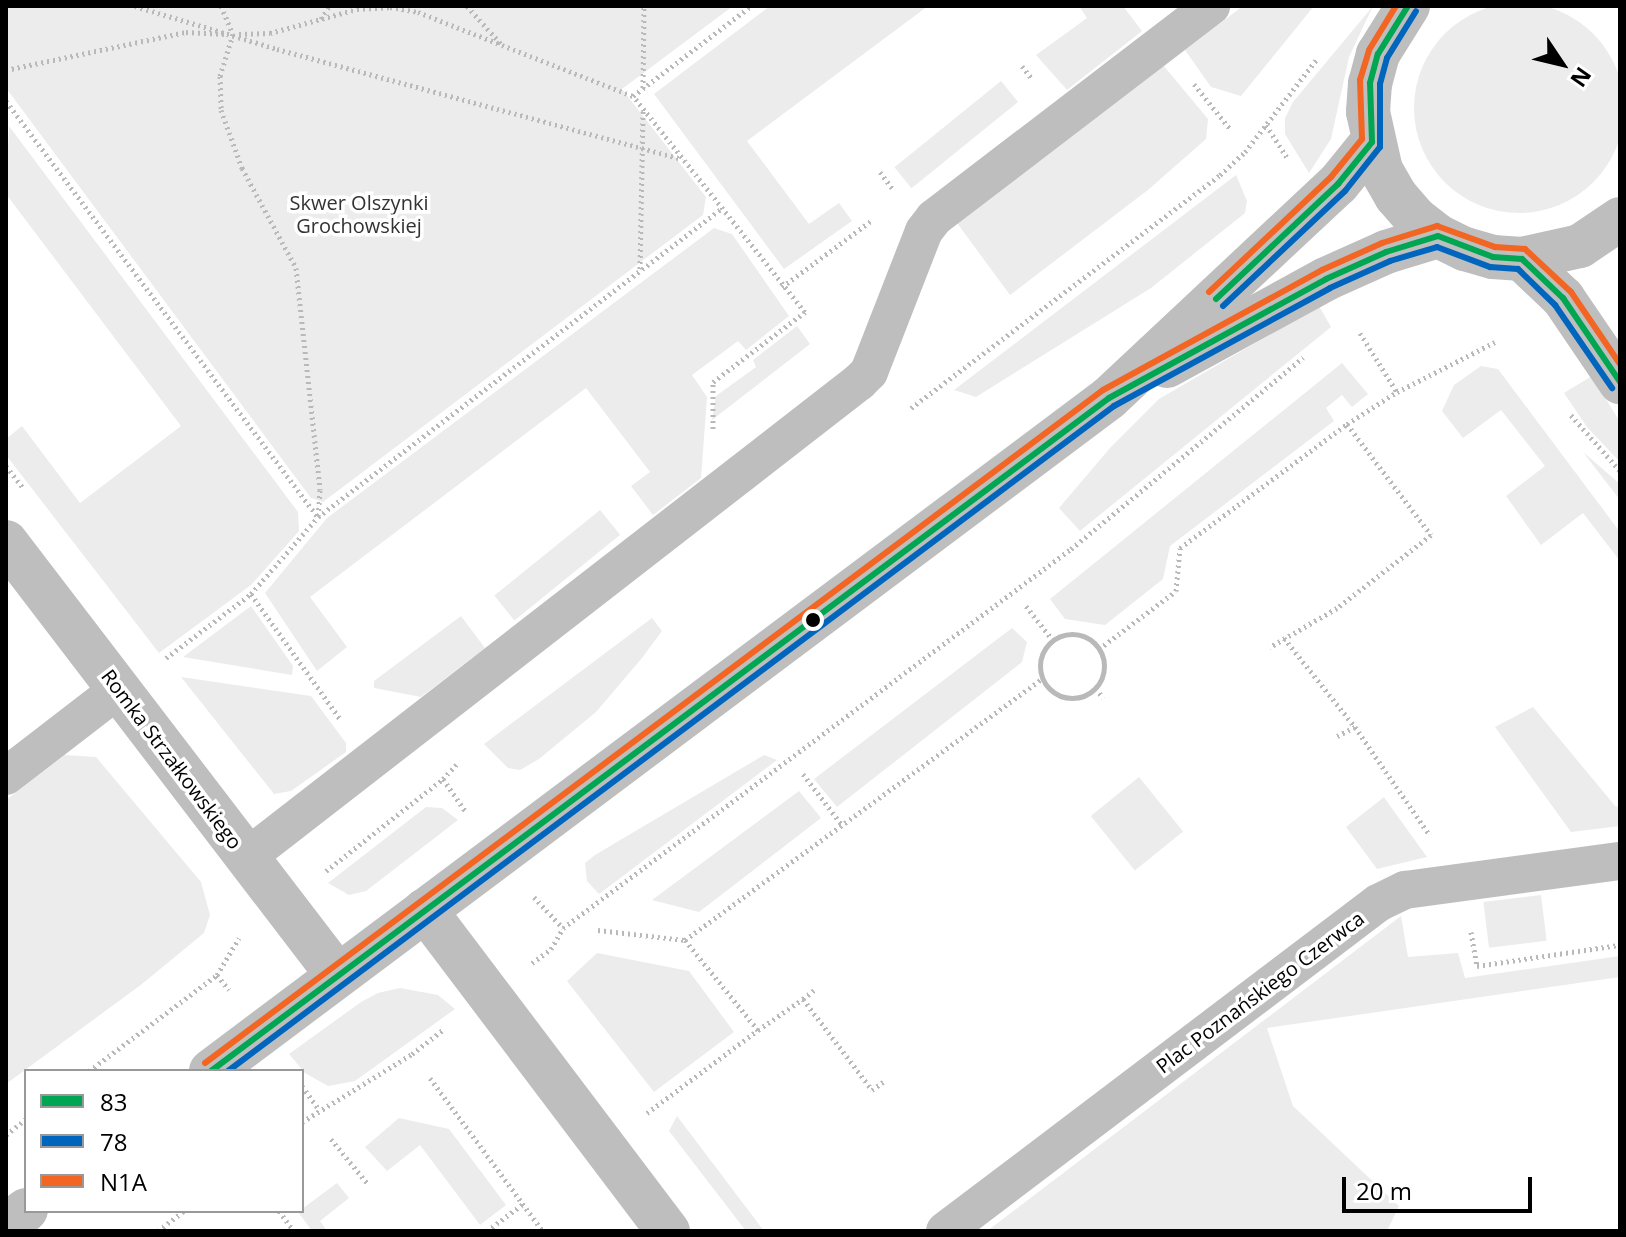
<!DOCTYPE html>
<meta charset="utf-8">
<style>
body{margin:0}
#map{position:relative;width:1626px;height:1237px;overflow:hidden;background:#fff;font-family:"Open Sans",sans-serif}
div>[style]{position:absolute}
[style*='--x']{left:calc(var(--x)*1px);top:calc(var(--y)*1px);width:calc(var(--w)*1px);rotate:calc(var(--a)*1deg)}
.green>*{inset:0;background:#ececec;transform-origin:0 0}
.round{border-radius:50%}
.path>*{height:5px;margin-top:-2.5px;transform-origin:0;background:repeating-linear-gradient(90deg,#b9b9b9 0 2px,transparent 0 6px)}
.path>.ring{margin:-2.5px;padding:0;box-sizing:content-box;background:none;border:5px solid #b9b9b9;border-radius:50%}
.service>*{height:38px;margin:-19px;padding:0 19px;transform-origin:19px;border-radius:19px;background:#bebebe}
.minor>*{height:44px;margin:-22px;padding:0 22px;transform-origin:22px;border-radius:22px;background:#bebebe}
.tertiary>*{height:44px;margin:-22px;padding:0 22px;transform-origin:22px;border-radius:22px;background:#bebebe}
.bus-1>*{height:6px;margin:-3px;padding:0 3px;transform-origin:3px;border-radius:3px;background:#00a651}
.bus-2>*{height:6px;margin:-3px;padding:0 3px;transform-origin:3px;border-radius:3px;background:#0065bd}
.bus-3>*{height:6px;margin:-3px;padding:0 3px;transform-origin:3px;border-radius:3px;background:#f26522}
.dots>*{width:22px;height:22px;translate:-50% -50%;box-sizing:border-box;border:4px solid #fff;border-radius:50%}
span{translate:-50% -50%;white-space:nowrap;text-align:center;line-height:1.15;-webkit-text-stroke:7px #fff;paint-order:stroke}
.park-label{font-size:20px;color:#333}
.street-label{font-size:20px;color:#000}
.frame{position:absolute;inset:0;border:8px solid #000;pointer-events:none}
.legend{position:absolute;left:24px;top:1069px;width:280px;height:144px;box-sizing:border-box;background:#fff;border:2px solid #999;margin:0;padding:10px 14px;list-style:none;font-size:24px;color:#000}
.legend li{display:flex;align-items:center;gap:16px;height:40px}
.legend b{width:40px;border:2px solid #999}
.north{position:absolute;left:1522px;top:24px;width:80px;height:80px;-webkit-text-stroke:6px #fff;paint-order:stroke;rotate:125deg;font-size:22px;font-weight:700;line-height:32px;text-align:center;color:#000}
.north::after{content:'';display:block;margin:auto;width:28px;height:36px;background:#000;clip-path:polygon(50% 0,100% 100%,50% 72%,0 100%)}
.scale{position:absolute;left:1342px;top:1177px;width:190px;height:36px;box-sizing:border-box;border:4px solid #000;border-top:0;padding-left:10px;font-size:24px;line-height:28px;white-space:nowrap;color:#000;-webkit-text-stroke:6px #fff;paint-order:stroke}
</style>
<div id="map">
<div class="green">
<i class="round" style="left:1414px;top:3px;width:210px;height:210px"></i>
<i style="clip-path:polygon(6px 6px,733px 6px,622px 89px,706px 197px,703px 215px,323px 502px,311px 498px,6px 88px)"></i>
<i style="clip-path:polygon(770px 6px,928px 6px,747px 141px,809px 224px,839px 203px,852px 221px,784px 269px,654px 94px)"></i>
<i style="clip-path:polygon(1079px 6px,1123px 6px,1142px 31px,1067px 90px,1036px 55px,1087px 18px)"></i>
<i style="clip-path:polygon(1243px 6px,1314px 6px,1241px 96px,1211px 87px,1185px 50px)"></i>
<i style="clip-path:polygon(1373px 6px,1349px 57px,1331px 139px,1309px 173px,1285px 134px,1285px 118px,1293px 102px)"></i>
<i style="clip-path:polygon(1163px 65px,1208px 119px,1206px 139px,1148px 190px,1010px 295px,957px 223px)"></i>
<i style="left:1001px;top:81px;width:27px;height:137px;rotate:51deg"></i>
<i style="clip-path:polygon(9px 126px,298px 512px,299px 531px,251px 585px,159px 653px,6px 455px,6px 439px,22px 426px,80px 503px,181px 426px,6px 194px)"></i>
<i style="clip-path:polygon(1236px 175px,1247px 201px,1245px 213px,1151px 288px,976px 397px,954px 390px)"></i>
<i style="clip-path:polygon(714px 228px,732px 234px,789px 316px,746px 350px,738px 341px,692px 375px,707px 397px,701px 478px,653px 515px,631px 486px,650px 472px,586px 388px,310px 597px,347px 647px,317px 671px,265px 593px,327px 518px)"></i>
<i style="clip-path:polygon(1319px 306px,1331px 327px,1080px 531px,1059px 508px,1110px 448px,1159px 399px)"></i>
<i style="clip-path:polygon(797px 326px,810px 344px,712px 420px,716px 396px,756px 367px,753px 360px)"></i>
<i style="clip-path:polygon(1342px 363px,1368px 394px,1352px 407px,1342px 395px,1326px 408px,1334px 421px,1170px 546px,1163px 579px,1105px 625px,1065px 619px,1050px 599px)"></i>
<i style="clip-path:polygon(1481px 366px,1498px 369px,1620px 532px,1620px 561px,1583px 513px,1541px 545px,1506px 496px,1545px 466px,1501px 410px,1463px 438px,1442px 411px,1454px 385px)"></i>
<i style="clip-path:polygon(1592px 376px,1620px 422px,1620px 462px,1587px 427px,1564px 393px)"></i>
<i style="clip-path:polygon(1583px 452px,1620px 484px,1620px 500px)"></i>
<i style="left:600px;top:510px;width:32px;height:136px;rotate:51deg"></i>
<i style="clip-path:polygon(251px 606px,293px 666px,292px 675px,183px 657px)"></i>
<i style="clip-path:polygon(461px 616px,485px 648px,421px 697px,374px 688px,374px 681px)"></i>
<i style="clip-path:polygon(652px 618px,662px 631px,642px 658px,596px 712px,539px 759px,520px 770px,508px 768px,484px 744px)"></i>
<i style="clip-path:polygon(1012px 628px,1027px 642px,1022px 662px,837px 807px,814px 779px)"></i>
<i style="clip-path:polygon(181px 677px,311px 696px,346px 743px,346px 752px,291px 791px,274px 794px)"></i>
<i style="clip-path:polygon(1533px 707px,1616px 807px,1620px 805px,1620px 826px,1571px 832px,1495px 727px)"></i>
<i style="clip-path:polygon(65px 755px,96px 757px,201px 882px,210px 915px,204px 933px,142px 984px,6px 1084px,6px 800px)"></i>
<i style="clip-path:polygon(764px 755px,777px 760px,599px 894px,587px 881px,585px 863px,595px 855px)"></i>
<i style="left:1139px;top:777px;width:70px;height:62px;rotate:51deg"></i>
<i style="clip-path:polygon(799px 791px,821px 818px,699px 912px,652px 900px)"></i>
<i style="clip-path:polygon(1384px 797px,1388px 803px,1427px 857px,1377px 869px,1346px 827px)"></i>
<i style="clip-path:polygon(426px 807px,442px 808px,458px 820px,366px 891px,349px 895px,328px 883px)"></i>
<i style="left:1541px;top:895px;width:46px;height:58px;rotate:83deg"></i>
<i style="clip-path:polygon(1401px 916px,1408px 957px,1458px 953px,1465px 978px,1620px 956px,1620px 977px,1267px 1028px,1293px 1106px,1399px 1206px,1387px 1231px,987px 1231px)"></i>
<i style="clip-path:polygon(597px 953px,689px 971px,734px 1032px,654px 1092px,567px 981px)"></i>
<i style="clip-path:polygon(400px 988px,438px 995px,455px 1009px,355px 1081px,328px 1086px,305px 1073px,289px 1054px,361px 1002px,378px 993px)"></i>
<i style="clip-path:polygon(677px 1116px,764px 1231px,746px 1231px,669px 1131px)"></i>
<i style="clip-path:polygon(399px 1118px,449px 1129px,506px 1205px,480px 1225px,420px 1145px,387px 1171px,365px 1147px)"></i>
<i style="clip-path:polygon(337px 1183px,349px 1198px,320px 1221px,327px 1231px,312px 1231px,298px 1212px)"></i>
</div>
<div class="path">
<i style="--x:135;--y:6;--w:148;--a:16.8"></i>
<i style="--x:277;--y:49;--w:420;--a:15.2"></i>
<i style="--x:221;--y:6;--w:30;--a:67"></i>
<i style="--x:233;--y:34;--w:44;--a:107.2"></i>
<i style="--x:220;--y:76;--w:34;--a:88"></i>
<i style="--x:221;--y:110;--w:62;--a:70.1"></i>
<i style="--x:242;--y:168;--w:114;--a:61.6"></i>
<i style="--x:296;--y:268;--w:223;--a:83.8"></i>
<i style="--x:320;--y:490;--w:26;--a:94"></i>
<i style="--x:467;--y:6;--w:52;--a:48.1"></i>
<i style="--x:502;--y:45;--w:141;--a:21.3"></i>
<i style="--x:321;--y:19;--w:15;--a:-58"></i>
<i style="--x:239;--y:34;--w:31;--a:-2"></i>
<i style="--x:270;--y:33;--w:90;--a:-15.4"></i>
<i style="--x:357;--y:9;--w:33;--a:-3"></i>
<i style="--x:390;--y:7;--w:28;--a:10"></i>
<i style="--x:418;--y:12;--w:90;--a:21.4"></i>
<i style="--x:1022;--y:66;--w:16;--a:52"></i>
<i style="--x:6;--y:70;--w:184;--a:-11.9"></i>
<i style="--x:186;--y:32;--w:39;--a:3"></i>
<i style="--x:1194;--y:84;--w:59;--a:51.2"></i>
<i style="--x:643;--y:88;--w:82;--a:-89.3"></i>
<i style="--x:6;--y:101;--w:519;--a:53.15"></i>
<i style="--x:1266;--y:125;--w:38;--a:57"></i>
<i style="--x:880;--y:172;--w:20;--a:53"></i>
<i style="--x:640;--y:269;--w:158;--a:-88.9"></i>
<i style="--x:782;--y:287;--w:111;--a:-36.6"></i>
<i style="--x:1360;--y:333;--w:70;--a:57.9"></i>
<i style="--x:911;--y:408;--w:387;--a:-37"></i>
<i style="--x:1220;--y:175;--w:34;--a:-43"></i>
<i style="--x:1245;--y:152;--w:118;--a:-52.3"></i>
<i style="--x:1571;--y:415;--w:74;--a:48.8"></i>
<i style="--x:1347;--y:424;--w:59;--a:-32.6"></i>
<i style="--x:1397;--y:392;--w:110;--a:-27"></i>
<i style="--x:713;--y:429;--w:47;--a:-90"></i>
<i style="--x:713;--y:382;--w:116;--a:-37.3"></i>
<i style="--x:805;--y:312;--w:276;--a:-128.5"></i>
<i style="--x:633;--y:96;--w:148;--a:-37.3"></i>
<i style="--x:6;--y:466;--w:28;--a:52"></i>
<i style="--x:251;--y:594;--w:155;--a:54.5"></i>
<i style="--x:1026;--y:606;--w:42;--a:51.8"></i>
<i class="ring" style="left:1040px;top:634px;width:59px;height:59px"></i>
<i style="--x:1284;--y:638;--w:114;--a:51.4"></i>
<i style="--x:1355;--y:727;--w:20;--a:153"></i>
<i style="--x:1099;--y:649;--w:96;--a:-37"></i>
<i style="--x:1176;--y:591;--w:43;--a:-84.7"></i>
<i style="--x:1180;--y:548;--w:208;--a:-36.6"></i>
<i style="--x:1347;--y:424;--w:139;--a:52.9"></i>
<i style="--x:1431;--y:535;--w:119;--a:142.2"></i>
<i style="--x:1337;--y:608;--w:78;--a:149.8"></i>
<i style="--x:166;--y:658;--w:106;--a:-37"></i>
<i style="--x:251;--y:594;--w:102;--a:-49"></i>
<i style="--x:318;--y:517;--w:507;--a:-37.39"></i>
<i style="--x:1096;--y:688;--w:12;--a:55"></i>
<i style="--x:1355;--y:727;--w:129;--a:55.4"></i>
<i style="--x:803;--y:774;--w:64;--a:52.6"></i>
<i style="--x:443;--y:779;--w:39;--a:55"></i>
<i style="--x:326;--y:871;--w:149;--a:-38.2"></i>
<i style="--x:443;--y:779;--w:22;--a:-47"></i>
<i style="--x:534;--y:897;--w:42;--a:46.9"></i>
<i style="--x:598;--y:930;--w:88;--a:6.6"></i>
<i style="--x:685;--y:940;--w:116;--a:51"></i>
<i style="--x:758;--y:1030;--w:55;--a:-34.6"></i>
<i style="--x:803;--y:999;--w:114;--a:52.8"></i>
<i style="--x:872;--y:1090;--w:14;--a:-36"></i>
<i style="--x:1471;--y:932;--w:35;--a:80"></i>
<i style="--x:1477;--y:966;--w:145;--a:-8.4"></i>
<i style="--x:685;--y:940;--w:442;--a:-36.2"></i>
<i style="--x:532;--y:963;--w:24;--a:-36"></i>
<i style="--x:551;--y:949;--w:24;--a:-60"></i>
<i style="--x:563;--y:928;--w:634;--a:-36.73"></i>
<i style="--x:1071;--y:549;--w:301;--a:-39.5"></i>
<i style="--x:217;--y:975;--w:19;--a:51"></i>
<i style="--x:803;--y:999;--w:14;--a:-39"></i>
<i style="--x:89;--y:1071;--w:160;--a:-36.9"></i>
<i style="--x:217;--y:975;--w:43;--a:-59.3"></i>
<i style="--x:430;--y:1078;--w:190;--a:53.6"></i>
<i style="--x:302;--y:1086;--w:29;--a:54"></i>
<i style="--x:647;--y:1113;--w:139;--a:-36.8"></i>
<i style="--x:302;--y:1122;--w:129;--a:-31.7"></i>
<i style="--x:412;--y:1054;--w:41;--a:-38"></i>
<i style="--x:6;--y:1135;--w:26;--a:-39"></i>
<i style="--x:331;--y:1139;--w:58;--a:50.6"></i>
<i style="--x:279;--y:1211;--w:25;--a:53"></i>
<i style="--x:158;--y:1231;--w:33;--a:-38"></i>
<i style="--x:487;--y:1231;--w:45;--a:-36.9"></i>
</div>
<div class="service">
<i style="--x:6;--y:776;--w:143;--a:-37.6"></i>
<i style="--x:247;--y:857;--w:775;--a:-37.82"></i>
<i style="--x:859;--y:382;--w:14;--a:-45"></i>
<i style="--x:869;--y:372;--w:151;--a:-68.7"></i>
<i style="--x:924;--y:231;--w:16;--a:-52"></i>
<i style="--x:934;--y:218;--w:349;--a:-37.4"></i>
<i style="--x:945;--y:1231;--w:543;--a:-37.14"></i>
<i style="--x:1378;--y:903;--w:30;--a:-26"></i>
<i style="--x:1405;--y:890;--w:217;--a:-7.7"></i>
</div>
<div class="minor">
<i style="--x:6;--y:542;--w:546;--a:52.58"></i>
<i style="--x:425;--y:910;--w:403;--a:52.9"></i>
</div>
<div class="tertiary">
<i style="--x:1408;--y:6;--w:57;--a:122"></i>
<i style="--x:1378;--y:54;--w:30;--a:105"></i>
<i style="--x:1370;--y:83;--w:29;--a:94"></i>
<i style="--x:1368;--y:112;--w:59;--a:77.4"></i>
<i style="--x:1381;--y:170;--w:30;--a:60"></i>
<i style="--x:1396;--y:196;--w:29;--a:49"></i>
<i style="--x:1415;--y:218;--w:29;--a:38"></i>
<i style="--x:1438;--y:236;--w:30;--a:26"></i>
<i style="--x:1465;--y:249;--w:29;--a:16"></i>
<i style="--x:1493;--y:257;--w:29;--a:4"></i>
<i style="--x:1522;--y:259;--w:59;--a:-12.6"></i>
<i style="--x:1580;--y:246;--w:48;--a:-34"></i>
<i style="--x:1522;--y:259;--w:57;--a:43.6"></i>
<i style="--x:1563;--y:298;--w:102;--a:55.8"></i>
<i style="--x:1167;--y:366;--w:181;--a:-28.7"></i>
<i style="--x:1326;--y:279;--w:66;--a:-24.2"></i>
<i style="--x:1386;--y:252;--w:54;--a:-17.1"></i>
<i style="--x:211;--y:1071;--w:1122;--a:-36.85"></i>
<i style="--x:1109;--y:398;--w:313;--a:-43.1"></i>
<i style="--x:1338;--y:184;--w:54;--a:-51"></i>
<i style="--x:6;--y:1225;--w:25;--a:-37"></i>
</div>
<div class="bus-1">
<i style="--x:1216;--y:299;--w:168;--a:-43.3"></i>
<i style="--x:1338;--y:184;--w:54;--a:-51"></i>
<i style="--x:1372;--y:142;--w:59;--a:-91.9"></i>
<i style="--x:1370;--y:83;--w:30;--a:-75"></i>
<i style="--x:1378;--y:54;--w:57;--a:-58"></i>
<i style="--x:211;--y:1071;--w:1122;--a:-36.85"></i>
<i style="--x:1109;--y:398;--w:247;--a:-28.7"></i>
<i style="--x:1326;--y:279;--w:66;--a:-24.2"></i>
<i style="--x:1386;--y:252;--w:54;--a:-17.1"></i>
<i style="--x:1438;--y:236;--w:59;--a:20.9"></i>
<i style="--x:1493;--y:257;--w:29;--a:4"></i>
<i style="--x:1522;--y:259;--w:57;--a:43.6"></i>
<i style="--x:1563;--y:298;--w:102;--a:55.8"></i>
</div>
<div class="bus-2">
<i style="--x:1223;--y:306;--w:168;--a:-43.3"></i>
<i style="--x:1345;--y:191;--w:56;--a:-51.5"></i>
<i style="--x:1380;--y:147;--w:63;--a:-90"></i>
<i style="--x:1380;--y:84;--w:27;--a:-75"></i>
<i style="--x:1387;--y:58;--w:55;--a:-58.3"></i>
<i style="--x:228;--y:1071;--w:1108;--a:-36.89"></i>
<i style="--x:1114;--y:406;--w:246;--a:-28.6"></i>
<i style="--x:1330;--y:288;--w:66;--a:-24.2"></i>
<i style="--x:1390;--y:261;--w:49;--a:-16.6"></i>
<i style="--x:1437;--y:247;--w:57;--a:20.7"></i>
<i style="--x:1490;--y:267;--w:28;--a:4"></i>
<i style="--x:1518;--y:269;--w:52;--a:44.2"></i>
<i style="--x:1555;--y:305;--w:101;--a:55.5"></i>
</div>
<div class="bus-3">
<i style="--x:1209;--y:292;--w:168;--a:-43.3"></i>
<i style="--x:1331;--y:177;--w:49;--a:-50.8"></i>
<i style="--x:1362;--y:139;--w:59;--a:-91.9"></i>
<i style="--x:1360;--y:80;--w:31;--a:-73"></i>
<i style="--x:1369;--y:50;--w:52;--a:-58.5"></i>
<i style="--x:205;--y:1063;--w:1122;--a:-36.85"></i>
<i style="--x:1103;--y:390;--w:250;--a:-28.7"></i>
<i style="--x:1322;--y:270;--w:66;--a:-24.2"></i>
<i style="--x:1382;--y:243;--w:58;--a:-17.2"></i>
<i style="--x:1437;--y:226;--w:62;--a:19.9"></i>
<i style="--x:1495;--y:247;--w:30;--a:4"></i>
<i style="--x:1525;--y:249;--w:63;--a:43.1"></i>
<i style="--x:1571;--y:292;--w:87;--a:55.8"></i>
</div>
<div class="dots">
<i style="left:813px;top:620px;background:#000"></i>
</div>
<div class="park-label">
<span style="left:359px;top:214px">Skwer Olszynki<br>Grochowskiej</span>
</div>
<div class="street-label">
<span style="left:172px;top:759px;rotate:53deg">Romka Strzałkowskiego</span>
<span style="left:1260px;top:992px;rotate:-37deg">Plac Poznańskiego Czerwca</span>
</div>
<div class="frame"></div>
<ul class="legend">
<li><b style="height:10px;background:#00a651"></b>83</li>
<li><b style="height:10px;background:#0065bd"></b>78</li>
<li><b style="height:10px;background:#f26522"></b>N1A</li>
</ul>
<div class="north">N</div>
<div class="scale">20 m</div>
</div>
